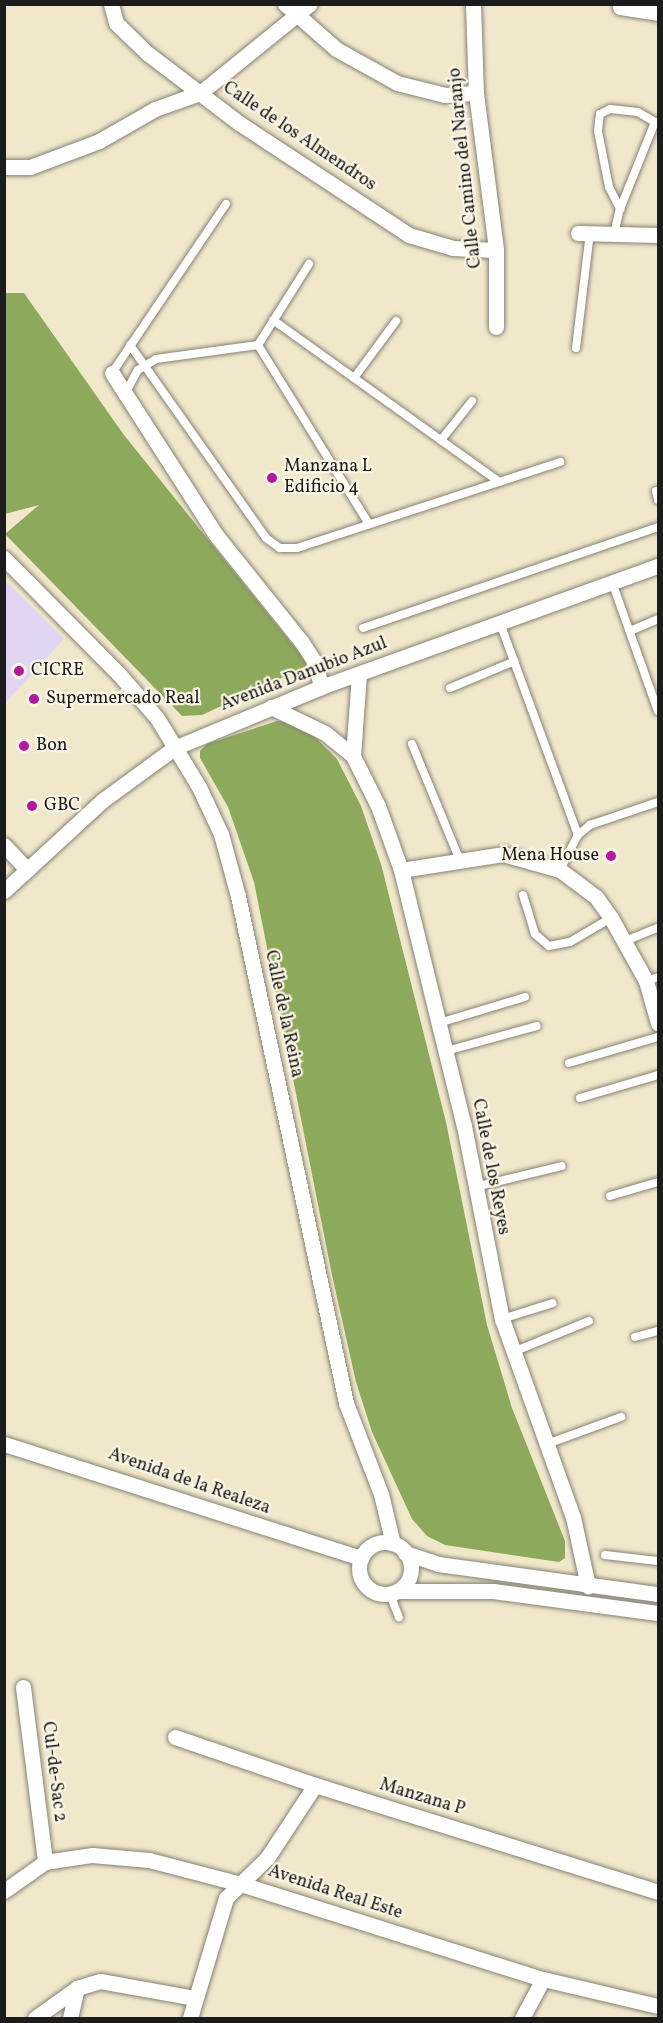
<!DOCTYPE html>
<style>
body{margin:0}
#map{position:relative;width:663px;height:2023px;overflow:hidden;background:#f1e8cc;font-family:Vollkorn,serif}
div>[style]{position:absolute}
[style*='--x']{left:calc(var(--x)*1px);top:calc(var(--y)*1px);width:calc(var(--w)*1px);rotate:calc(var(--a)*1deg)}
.built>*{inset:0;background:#e2d4f3}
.forest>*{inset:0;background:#8daa5c}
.roads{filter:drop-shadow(0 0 2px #868274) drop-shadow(0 0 2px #868274)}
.lane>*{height:8px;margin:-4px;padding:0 4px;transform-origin:4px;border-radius:4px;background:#fff}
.street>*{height:15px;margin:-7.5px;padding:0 7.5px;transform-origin:7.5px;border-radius:7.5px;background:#fff}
.street>.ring{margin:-7.5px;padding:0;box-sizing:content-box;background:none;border:15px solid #fff;border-radius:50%}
.dots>*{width:16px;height:16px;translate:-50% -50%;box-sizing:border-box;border:3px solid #fcf5e5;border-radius:50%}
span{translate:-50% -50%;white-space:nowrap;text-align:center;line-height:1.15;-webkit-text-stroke:4.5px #fcf5e5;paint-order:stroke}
.street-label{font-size:18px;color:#1c1c1c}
.poi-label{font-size:18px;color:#1c1c1c}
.left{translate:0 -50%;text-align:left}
.right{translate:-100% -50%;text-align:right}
.frame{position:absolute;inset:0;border:6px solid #1c1c1c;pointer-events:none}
</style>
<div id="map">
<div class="built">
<i style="clip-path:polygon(5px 580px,64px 639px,5px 703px,4px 703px)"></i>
</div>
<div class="forest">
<i style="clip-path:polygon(4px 293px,24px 293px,124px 435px,309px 665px,202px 715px,182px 716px,5px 534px,39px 505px,5px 514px)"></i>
<i style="clip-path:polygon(277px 721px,291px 722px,309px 731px,337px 759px,361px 806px,381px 864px,446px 1122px,487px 1325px,512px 1408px,565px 1541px,565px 1558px,559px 1562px,445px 1545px,427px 1536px,412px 1519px,372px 1432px,356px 1382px,332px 1275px,254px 882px,228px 807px,200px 758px,200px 751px,207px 744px)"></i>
</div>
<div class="roads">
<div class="lane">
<i style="--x:614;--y:234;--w:26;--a:-77"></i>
<i style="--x:620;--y:209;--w:94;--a:-68.1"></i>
<i style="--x:655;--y:122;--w:20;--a:-150"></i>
<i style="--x:638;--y:112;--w:28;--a:-174"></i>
<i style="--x:610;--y:109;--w:11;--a:153"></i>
<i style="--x:600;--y:114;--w:17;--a:97"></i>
<i style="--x:598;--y:131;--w:57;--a:78.9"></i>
<i style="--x:609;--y:187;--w:25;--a:63"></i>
<i style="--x:273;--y:320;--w:278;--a:35.6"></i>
<i style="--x:130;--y:345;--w:236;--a:54.8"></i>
<i style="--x:266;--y:538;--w:17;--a:36"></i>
<i style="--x:280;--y:548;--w:17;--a:0"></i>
<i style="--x:297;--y:548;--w:277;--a:-18.1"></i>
<i style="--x:258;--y:345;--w:211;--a:58.2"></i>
<i style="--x:258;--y:345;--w:96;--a:-57.8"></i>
<i style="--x:576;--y:348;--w:116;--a:-83.1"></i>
<i style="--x:112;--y:373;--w:204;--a:-56"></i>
<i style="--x:354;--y:378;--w:71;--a:-53.6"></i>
<i style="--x:125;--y:394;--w:27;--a:-62"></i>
<i style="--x:138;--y:370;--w:21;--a:-31"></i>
<i style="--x:156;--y:359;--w:103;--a:-7.8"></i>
<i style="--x:441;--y:440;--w:50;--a:-51.5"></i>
<i style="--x:656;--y:491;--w:9;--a:77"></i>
<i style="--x:612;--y:582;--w:137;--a:70.4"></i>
<i style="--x:500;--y:623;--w:226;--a:69.8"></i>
<i style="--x:363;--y:628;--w:312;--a:-18.9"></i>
<i style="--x:630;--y:631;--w:30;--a:-23"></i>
<i style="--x:450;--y:688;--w:70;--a:-22.6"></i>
<i style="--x:412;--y:744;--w:123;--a:67.6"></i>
<i style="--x:560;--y:870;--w:39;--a:-63"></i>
<i style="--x:578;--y:835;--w:16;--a:-40"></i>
<i style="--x:590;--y:825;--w:72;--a:-18.7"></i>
<i style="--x:523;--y:895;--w:41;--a:72.9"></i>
<i style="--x:535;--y:934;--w:18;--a:41"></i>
<i style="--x:549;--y:946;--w:21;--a:-11"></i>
<i style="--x:570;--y:942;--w:48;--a:-30.3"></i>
<i style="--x:625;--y:941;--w:35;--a:-22"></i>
<i style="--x:646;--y:981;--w:13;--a:-18"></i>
<i style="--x:439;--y:1023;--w:90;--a:-16.8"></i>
<i style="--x:446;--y:1051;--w:94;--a:-15.4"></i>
<i style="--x:569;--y:1063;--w:93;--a:-16.3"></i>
<i style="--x:580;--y:1098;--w:81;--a:-16.4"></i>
<i style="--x:475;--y:1187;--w:89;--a:-13.6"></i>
<i style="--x:610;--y:1196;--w:50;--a:-16.3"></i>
<i style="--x:502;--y:1319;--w:53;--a:-17.4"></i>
<i style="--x:635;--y:1337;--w:24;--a:-15"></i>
<i style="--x:513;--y:1352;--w:82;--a:-22.2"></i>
<i style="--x:547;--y:1444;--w:79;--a:-20"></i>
<i style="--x:605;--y:1555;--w:53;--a:6.5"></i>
<i style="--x:390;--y:1594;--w:25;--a:69"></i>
</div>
<div class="street">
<i style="--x:111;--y:4;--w:20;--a:75"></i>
<i style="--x:116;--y:23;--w:43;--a:44.1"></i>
<i style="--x:147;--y:53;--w:116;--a:37.3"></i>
<i style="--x:239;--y:123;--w:204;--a:33.4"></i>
<i style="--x:409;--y:235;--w:46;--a:16.5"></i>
<i style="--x:453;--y:248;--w:43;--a:2.7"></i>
<i style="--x:285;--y:4;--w:68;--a:41.4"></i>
<i style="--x:336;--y:49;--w:70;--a:29.1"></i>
<i style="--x:397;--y:83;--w:49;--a:14"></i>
<i style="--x:445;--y:95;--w:31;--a:-4"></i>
<i style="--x:473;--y:4;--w:89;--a:88.1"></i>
<i style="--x:476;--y:93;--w:158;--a:82.7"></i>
<i style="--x:496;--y:250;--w:77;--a:90"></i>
<i style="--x:620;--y:7;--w:38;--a:9"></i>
<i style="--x:4;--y:167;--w:26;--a:0"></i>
<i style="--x:30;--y:167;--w:74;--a:-20.6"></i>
<i style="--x:99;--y:141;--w:64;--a:-29.7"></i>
<i style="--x:155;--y:109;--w:48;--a:-19.6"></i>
<i style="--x:200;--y:93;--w:141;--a:-39"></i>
<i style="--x:578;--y:233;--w:80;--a:1.4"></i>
<i style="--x:112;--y:373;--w:193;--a:57.3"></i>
<i style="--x:216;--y:535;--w:136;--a:51.3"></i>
<i style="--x:301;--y:641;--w:27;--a:57"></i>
<i style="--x:316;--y:664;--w:24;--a:78"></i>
<i style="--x:4;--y:558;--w:162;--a:45.3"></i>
<i style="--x:118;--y:673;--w:60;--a:49.1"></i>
<i style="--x:157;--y:718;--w:81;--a:58.7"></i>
<i style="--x:199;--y:787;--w:52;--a:64.9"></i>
<i style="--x:221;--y:834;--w:64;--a:74.7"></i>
<i style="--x:238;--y:896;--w:518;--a:77.97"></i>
<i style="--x:346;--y:1403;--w:97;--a:69"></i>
<i style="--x:381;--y:1494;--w:51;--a:76.5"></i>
<i style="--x:271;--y:707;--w:60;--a:25.7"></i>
<i style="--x:325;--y:733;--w:36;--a:39"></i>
<i style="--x:353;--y:756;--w:56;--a:63.4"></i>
<i style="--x:378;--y:806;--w:68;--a:70.2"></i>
<i style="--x:401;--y:870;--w:264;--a:76.2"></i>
<i style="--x:464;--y:1126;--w:197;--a:78.9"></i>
<i style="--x:502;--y:1319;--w:210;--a:70.3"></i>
<i style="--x:573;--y:1517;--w:71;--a:77.7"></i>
<i style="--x:353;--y:756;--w:82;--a:-85.8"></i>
<i style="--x:4;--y:845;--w:34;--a:47"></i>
<i style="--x:401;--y:870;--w:103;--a:-8.9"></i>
<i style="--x:503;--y:854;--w:59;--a:15.7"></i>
<i style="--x:560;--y:870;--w:45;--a:36.9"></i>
<i style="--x:596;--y:897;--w:26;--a:54"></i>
<i style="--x:611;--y:918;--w:72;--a:60.9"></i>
<i style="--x:646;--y:981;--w:44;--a:74.1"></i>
<i style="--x:4;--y:891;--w:134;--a:-42.6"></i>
<i style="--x:103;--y:800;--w:88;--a:-36.2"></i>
<i style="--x:174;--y:748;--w:159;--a:-22.5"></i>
<i style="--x:321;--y:687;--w:358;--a:-19.8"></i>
<i style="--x:4;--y:1444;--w:375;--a:17.7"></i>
<i class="ring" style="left:359px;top:1542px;width:37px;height:37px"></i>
<i style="--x:405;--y:1553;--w:35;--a:18"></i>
<i style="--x:438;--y:1564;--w:222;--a:7.8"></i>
<i style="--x:398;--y:1591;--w:95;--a:0"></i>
<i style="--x:493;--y:1591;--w:166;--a:7.6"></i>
<i style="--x:23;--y:1687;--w:176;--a:82.8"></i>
<i style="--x:175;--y:1737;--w:148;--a:18.9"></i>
<i style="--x:315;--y:1785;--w:359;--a:17.3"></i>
<i style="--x:4;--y:1891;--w:50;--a:-35.3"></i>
<i style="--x:45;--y:1862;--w:48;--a:-8.5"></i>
<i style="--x:92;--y:1855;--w:57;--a:5"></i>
<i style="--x:149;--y:1860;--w:95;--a:14.6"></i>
<i style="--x:241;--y:1884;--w:317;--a:17.5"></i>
<i style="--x:543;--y:1979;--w:118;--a:13.2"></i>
<i style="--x:35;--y:2018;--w:52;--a:-35.5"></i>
<i style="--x:77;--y:1988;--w:24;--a:-17"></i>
<i style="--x:100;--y:1981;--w:97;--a:10.1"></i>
<i style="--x:70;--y:2018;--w:31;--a:-77"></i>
<i style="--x:190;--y:2018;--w:125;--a:-73.3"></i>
<i style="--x:226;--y:1898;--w:57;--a:-44.3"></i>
<i style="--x:267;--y:1858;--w:87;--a:-56.7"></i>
<i style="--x:522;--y:2018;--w:44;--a:-61.7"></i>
</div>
</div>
<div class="dots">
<i style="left:272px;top:478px;background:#b5179e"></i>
<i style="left:19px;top:671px;background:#b5179e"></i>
<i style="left:34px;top:699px;background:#b5179e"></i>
<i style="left:24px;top:746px;background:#b5179e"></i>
<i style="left:32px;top:806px;background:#b5179e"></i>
<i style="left:611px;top:856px;background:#b5179e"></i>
</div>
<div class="street-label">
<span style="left:299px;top:137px;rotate:34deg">Calle de los Almendros</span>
<span style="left:466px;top:168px;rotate:-96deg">Calle Camino del Naranjo</span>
<span style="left:304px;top:675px;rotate:-21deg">Avenida Danubio Azul</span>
<span style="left:283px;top:1014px;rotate:78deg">Calle de la Reina</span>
<span style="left:490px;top:1167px;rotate:79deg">Calle de los Reyes</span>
<span style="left:189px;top:1482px;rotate:19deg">Avenida de la Realeza</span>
<span style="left:53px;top:1772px;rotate:83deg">Cul-de-Sac 2</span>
<span style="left:422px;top:1798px;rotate:17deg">Manzana P</span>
<span style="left:335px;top:1893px;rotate:18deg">Avenida Real Este</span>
</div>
<div class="poi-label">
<span class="left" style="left:284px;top:478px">Manzana L<br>Edificio 4</span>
<span class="left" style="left:31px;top:671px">CICRE</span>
<span class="left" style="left:46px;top:699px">Supermercado Real</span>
<span class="left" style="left:36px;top:746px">Bon</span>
<span class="left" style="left:44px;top:806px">GBC</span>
<span class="right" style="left:599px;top:856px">Mena House</span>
</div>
<div class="frame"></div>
</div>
